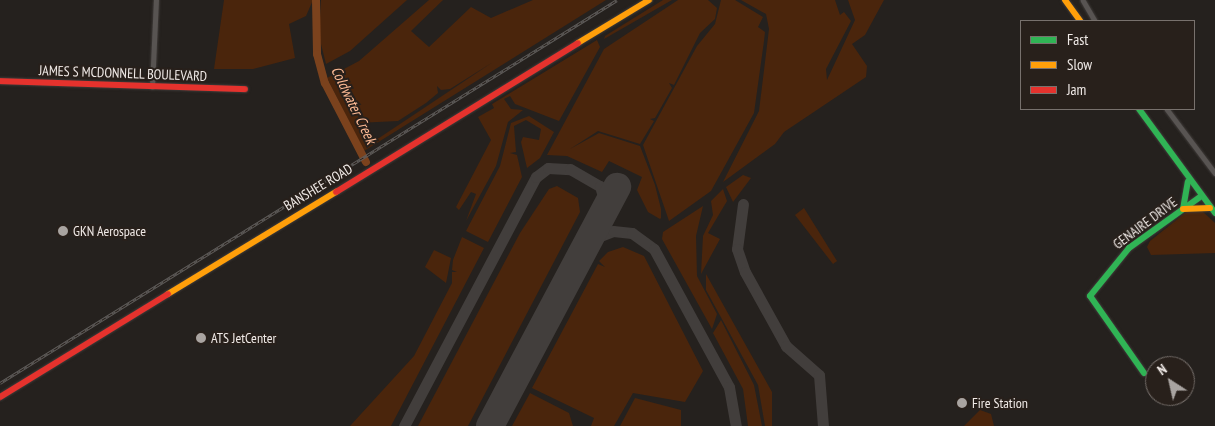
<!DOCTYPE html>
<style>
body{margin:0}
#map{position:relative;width:1215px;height:426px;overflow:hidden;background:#25211e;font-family:"PT Sans Narrow",sans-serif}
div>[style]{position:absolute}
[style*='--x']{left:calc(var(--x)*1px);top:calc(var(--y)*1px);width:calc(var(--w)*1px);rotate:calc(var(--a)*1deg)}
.green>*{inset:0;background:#4a250c}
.river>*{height:8px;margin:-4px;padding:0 4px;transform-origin:4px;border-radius:4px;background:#7b421d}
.taxiway>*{height:11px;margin:-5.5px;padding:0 5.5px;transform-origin:5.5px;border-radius:5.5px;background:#423e3c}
.runway>*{height:28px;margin:-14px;padding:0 14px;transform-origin:14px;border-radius:14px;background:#423e3c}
.roads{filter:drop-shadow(0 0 1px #3f3b39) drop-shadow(0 0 1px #3f3b39)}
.street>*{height:4.5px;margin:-2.25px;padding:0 2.25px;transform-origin:2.25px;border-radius:2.25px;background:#585452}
.fast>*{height:6px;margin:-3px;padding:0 3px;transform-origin:3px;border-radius:3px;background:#30b455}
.slow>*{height:6px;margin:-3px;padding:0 3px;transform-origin:3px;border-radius:3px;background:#ff9f0a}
.jam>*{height:6px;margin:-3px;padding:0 3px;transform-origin:3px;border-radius:3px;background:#e5322d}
.rail>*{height:3px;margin-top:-1.5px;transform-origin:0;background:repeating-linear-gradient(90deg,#28201b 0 4px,#5f5c5a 0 8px);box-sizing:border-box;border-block:1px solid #5f5c5a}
.dots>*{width:14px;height:14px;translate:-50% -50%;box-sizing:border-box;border:2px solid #28201b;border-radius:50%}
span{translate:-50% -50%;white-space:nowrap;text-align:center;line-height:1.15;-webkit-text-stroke:4px #28201b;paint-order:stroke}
.street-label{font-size:14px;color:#f0eae7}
.poi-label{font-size:14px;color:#f0eae7}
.left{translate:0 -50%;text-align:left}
.water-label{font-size:15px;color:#fdba94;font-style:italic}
.legend{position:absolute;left:1020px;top:20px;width:175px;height:90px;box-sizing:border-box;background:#28201b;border:1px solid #78716d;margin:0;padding:6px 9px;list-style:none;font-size:15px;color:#f0eae7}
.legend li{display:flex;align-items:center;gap:10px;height:25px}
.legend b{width:25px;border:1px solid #78716d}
.north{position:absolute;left:1145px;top:356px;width:50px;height:50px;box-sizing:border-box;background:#28201b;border:1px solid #78716d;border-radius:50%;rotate:325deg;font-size:14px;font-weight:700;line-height:20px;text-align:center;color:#f0eae7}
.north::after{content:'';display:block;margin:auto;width:18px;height:22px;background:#a9a4a1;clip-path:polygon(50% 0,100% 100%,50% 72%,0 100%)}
</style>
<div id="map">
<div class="green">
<i style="clip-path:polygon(224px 0,313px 0,306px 16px,289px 24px,295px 58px,253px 69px,214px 69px)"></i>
<i style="clip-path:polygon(321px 0,407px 0,350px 51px,326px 64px,319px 36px)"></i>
<i style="clip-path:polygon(evenodd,429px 0,443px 0,411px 31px,429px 47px,471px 7px,491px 18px,533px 0,606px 0,364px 151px,327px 78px,359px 61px,429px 0,493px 62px,379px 138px,367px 137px,357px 123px,398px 121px,426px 103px,438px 93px,437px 86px,441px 90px,450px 89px,493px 62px)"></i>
<i style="clip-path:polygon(663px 0,672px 0,604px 39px,605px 36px)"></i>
<i style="clip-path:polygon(678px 0,708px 0,717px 8px,715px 19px,700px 33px,674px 85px,669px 83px,672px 88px,655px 118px,650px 119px,654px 121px,640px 144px,598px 131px,570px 149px,599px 133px,640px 146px,655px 185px,661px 209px,661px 218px,660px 219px,648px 212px,637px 190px,642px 177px,609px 161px,602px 172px,567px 156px,547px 155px,604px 49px)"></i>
<i style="clip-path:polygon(721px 0,735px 0,763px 17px,758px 27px,765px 32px,764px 41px,754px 113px,711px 191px,669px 221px,643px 145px,697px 46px,715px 24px)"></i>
<i style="clip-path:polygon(741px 0,835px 0,840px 15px,844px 12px,851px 21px,826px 69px,827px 80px,855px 20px,848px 0,884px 0,865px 35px,852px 44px,867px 66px,866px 77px,784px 132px,775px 144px,723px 182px,759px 111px,769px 29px,766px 14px)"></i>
<i style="clip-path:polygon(597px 40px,600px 47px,559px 121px,515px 104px,510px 96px,504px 99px,511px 109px,523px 110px,508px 122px,496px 166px,466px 221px,476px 194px,471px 192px,459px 210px,456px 207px,491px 140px,478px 117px,494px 108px,492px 104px)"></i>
<i style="clip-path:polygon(529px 116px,554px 132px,540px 158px,527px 168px,521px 142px,523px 137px,539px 140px,541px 129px,526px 120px,514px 126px,516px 152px,510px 153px,517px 155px,522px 177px,488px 242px,466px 231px,500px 166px,511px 123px)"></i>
<i style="clip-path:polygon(743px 175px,751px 178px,733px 202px,726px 187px)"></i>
<i style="clip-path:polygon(557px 186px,578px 198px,580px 212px,468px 426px,418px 426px,520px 233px,549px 189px)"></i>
<i style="clip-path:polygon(723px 189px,727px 201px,708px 233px,720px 239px,701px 274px,703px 236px,713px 215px,711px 201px)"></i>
<i style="clip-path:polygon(703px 206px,696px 236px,697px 276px,717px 314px,712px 329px,662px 239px,663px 232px)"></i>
<i style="clip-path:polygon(804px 208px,837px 261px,833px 264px,795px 215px)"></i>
<i style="clip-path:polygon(1189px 210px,1201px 210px,1215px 223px,1215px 253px,1151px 255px,1147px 247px,1150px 241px)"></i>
<i style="clip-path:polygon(462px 237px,484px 248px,391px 426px,350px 426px,414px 356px,452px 283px,452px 272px,457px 272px,452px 270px,453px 260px)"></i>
<i style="clip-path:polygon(623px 247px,644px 256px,703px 371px,685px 402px,633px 393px,614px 426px,591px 426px,594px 418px,532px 388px,598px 264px,605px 267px,599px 261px,608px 252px)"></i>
<i style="clip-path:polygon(434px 250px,451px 258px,446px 283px,425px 267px)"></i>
<i style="clip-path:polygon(706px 274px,772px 392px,772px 426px,765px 426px,758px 385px,706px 290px)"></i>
<i style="clip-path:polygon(721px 320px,754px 385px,762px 426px,748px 426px,743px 389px,713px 333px)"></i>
<i style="clip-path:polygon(530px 393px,569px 413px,573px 426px,512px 426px)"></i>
<i style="clip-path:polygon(635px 398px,681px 410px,681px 426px,620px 426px)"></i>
<i style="clip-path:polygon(980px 410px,991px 414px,994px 426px,964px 426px)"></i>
</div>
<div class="river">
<i style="--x:316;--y:0;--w:54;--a:88.9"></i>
<i style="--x:317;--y:54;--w:30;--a:75"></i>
<i style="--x:325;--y:83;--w:89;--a:62.6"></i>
</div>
<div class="taxiway">
<i style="--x:743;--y:204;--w:45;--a:97.6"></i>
<i style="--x:737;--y:249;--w:24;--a:71"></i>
<i style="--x:745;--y:272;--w:85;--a:61"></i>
<i style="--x:786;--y:346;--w:44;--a:41.3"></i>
<i style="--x:819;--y:375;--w:51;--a:85.5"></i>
<i style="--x:581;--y:253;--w:21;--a:-47"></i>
<i style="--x:595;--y:238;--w:19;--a:-21"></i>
<i style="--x:613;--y:231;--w:19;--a:6"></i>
<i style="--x:632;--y:233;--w:27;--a:36"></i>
<i style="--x:654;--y:249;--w:157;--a:61.5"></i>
<i style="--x:729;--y:387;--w:40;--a:80"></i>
<i style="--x:404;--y:426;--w:282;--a:-62.1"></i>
<i style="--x:536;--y:177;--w:15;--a:-37"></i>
<i style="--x:548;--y:168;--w:22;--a:3"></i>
<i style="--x:570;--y:169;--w:34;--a:30"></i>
<i style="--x:600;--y:186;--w:22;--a:74"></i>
</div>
<div class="runway">
<i style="--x:490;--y:426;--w:271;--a:-62"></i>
</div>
<div class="roads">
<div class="street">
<i style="--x:1083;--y:0;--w:24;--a:60"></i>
<i style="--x:152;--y:87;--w:87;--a:-87.4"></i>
<i style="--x:1167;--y:109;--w:80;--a:53.1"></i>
</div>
<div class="fast">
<i style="--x:1139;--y:109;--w:129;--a:53.8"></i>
<i style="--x:1183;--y:209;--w:28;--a:-80"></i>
<i style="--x:1144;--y:373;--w:94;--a:-125"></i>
<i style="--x:1090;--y:296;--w:62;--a:-50.9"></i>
<i style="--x:1129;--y:248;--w:87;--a:-35.7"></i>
</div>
<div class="slow">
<i style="--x:1065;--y:0;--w:26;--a:54"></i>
<i style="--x:578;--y:43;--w:83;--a:-31.2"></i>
<i style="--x:1183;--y:209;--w:27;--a:-2"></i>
<i style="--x:168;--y:294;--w:197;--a:-31.3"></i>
</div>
<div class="jam">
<i style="--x:0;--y:81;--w:245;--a:1.9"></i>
<i style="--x:336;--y:192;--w:284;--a:-31.6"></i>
<i style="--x:0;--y:397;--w:197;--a:-31.5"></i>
</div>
</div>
<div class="rail">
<i style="--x:0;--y:383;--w:726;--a:-31.83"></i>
</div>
<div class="dots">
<i style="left:63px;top:231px;background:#a9a4a1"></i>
<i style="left:201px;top:338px;background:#a9a4a1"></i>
<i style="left:962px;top:403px;background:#a9a4a1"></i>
</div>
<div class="street-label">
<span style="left:123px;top:73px;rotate:2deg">JAMES S MCDONNELL BOULEVARD</span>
<span style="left:318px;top:187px;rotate:-31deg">BANSHEE ROAD</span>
<span style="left:1145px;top:223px;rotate:-37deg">GENAIRE DRIVE</span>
</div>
<div class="poi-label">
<span class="left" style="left:73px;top:231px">GKN Aerospace</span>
<span class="left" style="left:211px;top:338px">ATS JetCenter</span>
<span class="left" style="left:972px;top:403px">Fire Station</span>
</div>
<div class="water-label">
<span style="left:354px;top:105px;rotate:64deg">Coldwater Creek</span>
</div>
<ul class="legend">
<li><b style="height:6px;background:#30b455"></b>Fast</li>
<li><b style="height:6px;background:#ff9f0a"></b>Slow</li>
<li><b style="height:6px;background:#e5322d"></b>Jam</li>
</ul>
<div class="north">N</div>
</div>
